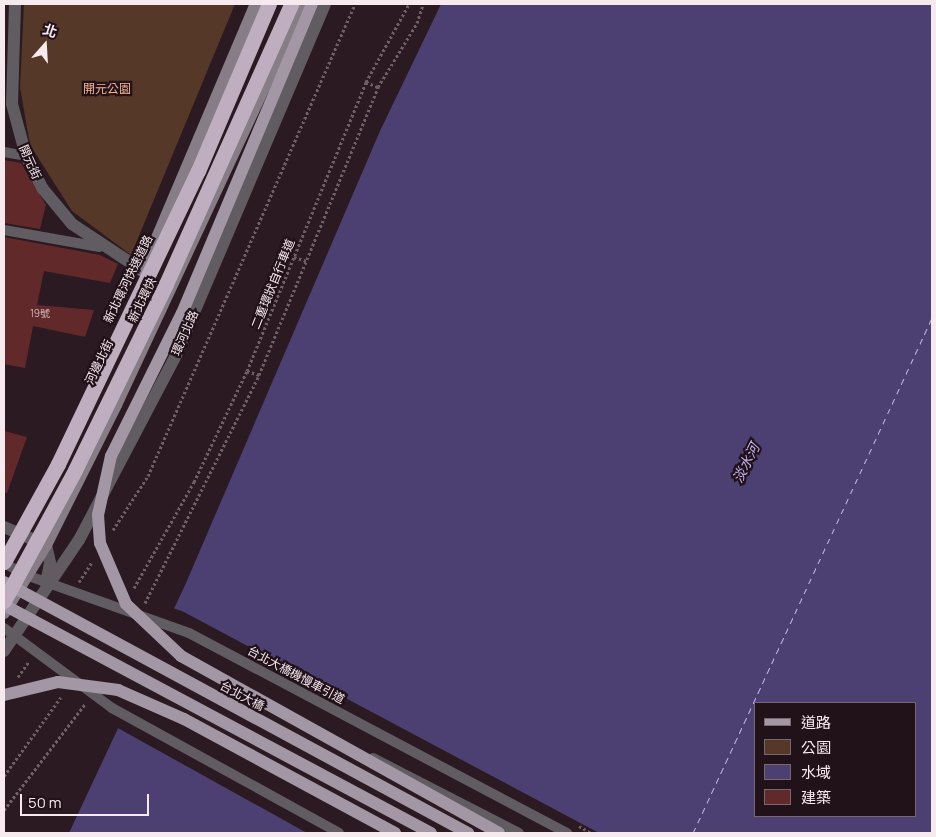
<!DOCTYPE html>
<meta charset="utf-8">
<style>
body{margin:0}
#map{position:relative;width:936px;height:837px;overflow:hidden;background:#2b1a21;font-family:Manrope,"Noto Sans TC",sans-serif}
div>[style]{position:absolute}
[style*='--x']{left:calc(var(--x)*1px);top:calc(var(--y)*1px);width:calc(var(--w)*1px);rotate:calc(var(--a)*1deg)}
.green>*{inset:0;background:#563828}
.water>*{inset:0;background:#4c3f71}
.pier>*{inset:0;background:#2b1a21}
.ferry>*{height:1px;margin-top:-0.5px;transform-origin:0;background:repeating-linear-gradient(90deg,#c1b3f3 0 6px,transparent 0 11px)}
.building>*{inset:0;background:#62292b}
.path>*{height:3px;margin-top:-1.5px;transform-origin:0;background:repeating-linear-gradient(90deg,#6f6066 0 2.5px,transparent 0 5px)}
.lane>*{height:10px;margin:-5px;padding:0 5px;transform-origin:5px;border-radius:5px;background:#615b62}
.street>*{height:12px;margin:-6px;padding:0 6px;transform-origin:6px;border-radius:6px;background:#615b62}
.secondary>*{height:12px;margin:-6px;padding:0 6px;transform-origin:6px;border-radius:6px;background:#867d87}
.primary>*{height:12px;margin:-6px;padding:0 6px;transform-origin:6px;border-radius:6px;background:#a397a5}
.highway>*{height:15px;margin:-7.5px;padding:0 7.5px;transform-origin:7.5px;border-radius:7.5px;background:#beaebf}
span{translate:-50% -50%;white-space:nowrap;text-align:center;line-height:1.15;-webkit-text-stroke:4.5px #211118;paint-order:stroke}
.number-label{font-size:10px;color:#d1babe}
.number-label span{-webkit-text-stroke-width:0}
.park-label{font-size:12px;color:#f6b491}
.street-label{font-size:12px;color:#f6eaef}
.water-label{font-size:14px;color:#c1b3f3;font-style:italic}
.frame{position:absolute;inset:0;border:5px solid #f6eaef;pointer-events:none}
.legend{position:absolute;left:754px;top:702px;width:162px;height:115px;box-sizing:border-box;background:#211118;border:1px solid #76686e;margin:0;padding:6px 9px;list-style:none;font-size:15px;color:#f6eaef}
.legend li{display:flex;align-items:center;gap:10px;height:25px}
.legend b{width:25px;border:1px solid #76686e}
.north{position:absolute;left:20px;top:20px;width:50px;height:50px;-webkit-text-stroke:4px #211118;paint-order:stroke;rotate:19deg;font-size:14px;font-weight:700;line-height:20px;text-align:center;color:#f6eaef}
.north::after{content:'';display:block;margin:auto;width:18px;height:22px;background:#f6eaef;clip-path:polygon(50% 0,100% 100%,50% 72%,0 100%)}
.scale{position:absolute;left:20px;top:794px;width:129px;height:22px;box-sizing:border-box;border:2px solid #f6eaef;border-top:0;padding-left:6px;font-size:15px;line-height:18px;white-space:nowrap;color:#f6eaef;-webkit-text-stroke:4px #211118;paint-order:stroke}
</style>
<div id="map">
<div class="green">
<i style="clip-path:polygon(24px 4px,235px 4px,131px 255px,72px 211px,30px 145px,20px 87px)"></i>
</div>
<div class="water">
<i style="clip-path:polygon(evenodd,441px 4px,932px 4px,932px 833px,69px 833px,186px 583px,380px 131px,441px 4px,755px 703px,915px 703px,915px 816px,755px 816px,755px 703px)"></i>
</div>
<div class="pier">
<i style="clip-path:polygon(172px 608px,182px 611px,599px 833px,307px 833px,116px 727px)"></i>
</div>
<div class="ferry">
<i style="--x:693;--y:833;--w:568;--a:-65.11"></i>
</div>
<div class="building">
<i style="clip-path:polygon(4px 160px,21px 163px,46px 205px,40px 229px,4px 223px)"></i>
<i style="clip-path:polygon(4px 237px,100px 255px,118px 264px,110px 283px,44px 271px,37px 305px,94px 310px,85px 337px,33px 326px,25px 368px,4px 364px)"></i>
<i style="clip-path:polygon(4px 431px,27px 437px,7px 493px,4px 492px)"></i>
</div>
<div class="path">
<i style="--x:366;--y:82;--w:13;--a:23"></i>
<i style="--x:294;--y:257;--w:14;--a:17"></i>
<i style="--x:247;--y:371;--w:13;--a:18"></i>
<i style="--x:113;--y:530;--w:64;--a:-57.1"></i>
<i style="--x:148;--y:476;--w:515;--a:-66.32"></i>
<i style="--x:79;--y:582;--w:24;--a:-57"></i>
<i style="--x:134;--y:588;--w:122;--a:-60.5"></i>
<i style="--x:194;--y:482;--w:123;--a:-64.5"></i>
<i style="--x:247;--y:371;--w:313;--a:-67.6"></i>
<i style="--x:366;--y:82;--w:89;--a:-61.1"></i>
<i style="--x:145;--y:603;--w:255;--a:-63.4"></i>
<i style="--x:259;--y:375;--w:312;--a:-67.5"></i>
<i style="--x:378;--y:87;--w:75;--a:-58.6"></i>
<i style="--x:417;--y:23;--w:20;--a:-72"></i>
<i style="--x:18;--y:677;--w:19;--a:-55"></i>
<i style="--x:4;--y:776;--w:97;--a:-54.2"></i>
<i style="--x:4;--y:810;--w:133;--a:-52.6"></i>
<i style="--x:579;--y:826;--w:14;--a:30"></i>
</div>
<div class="lane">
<i style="--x:4;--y:152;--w:22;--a:10"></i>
<i style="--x:4;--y:230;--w:97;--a:10.1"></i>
<i style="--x:4;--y:563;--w:25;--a:29"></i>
<i style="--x:26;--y:575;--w:173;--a:19.6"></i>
<i style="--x:189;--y:633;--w:428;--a:27.9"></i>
<i style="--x:4;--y:628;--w:134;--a:36.5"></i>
<i style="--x:112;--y:708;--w:259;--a:28.8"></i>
<i style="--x:373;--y:758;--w:164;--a:27.2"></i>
</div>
<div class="street">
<i style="--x:15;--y:4;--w:100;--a:91.7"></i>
<i style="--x:12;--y:104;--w:54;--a:74.9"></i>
<i style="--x:26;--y:156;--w:37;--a:63"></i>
<i style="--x:43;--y:189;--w:45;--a:50.4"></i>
<i style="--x:72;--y:224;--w:85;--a:33.5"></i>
<i style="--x:4;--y:527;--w:46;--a:23.2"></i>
<i style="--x:46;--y:545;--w:18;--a:77"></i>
<i style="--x:50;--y:563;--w:21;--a:101"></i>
<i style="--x:4;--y:651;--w:134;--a:-56"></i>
<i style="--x:79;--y:540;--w:209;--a:-62.3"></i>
<i style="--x:176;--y:355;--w:381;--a:-67"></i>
</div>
<div class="secondary">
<i style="--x:143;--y:271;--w:290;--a:-67.1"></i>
<i style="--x:4;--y:613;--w:80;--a:-58.3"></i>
<i style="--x:46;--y:545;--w:157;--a:-63.4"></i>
<i style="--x:116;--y:405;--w:442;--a:-65"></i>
</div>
<div class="primary">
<i style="--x:312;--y:4;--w:335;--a:112.8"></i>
<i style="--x:182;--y:313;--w:160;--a:116.4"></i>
<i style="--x:111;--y:456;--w:60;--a:102.4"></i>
<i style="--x:98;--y:515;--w:28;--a:86"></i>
<i style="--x:100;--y:543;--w:66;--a:66.9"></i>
<i style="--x:126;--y:604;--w:76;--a:43.4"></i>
<i style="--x:181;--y:656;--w:364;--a:29.1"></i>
<i style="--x:4;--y:582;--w:528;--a:28.41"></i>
<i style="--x:4;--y:605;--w:484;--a:28.1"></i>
<i style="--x:4;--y:695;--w:56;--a:-13.5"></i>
<i style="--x:58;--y:682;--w:61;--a:7.6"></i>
<i style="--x:118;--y:690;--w:72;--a:23.7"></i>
<i style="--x:184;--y:719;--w:240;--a:28.4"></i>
</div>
<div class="highway">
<i style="--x:4;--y:562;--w:112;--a:-61.1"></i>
<i style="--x:58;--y:464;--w:325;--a:-64.5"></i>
<i style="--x:198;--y:171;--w:181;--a:-67"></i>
<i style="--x:4;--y:601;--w:149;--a:-61.5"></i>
<i style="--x:75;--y:470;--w:207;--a:-63.9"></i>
<i style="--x:166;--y:284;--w:307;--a:-65.9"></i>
</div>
<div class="number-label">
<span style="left:40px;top:314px">19號</span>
</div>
<div class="park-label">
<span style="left:107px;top:89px">開元公園</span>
</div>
<div class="street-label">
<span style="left:30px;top:162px;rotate:66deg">開元街</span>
<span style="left:128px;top:279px;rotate:-64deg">新北環河快速道路</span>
<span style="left:273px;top:284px;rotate:-68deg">二重環狀自行車道</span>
<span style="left:142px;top:300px;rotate:-64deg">新北環快</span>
<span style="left:185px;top:333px;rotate:-66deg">環河北路</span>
<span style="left:99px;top:362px;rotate:-64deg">河邊北街</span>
<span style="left:296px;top:675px;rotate:28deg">台北大橋機慢車引道</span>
<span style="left:242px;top:696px;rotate:28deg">台北大橋</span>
</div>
<div class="water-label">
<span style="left:746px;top:463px;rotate:-63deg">淡水河</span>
</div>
<div class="frame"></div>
<ul class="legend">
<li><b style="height:6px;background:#a397a5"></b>道路</li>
<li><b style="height:14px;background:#563828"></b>公園</li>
<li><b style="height:14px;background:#4c3f71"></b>水域</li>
<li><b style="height:14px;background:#62292b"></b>建築</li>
</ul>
<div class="north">北</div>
<div class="scale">50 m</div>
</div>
